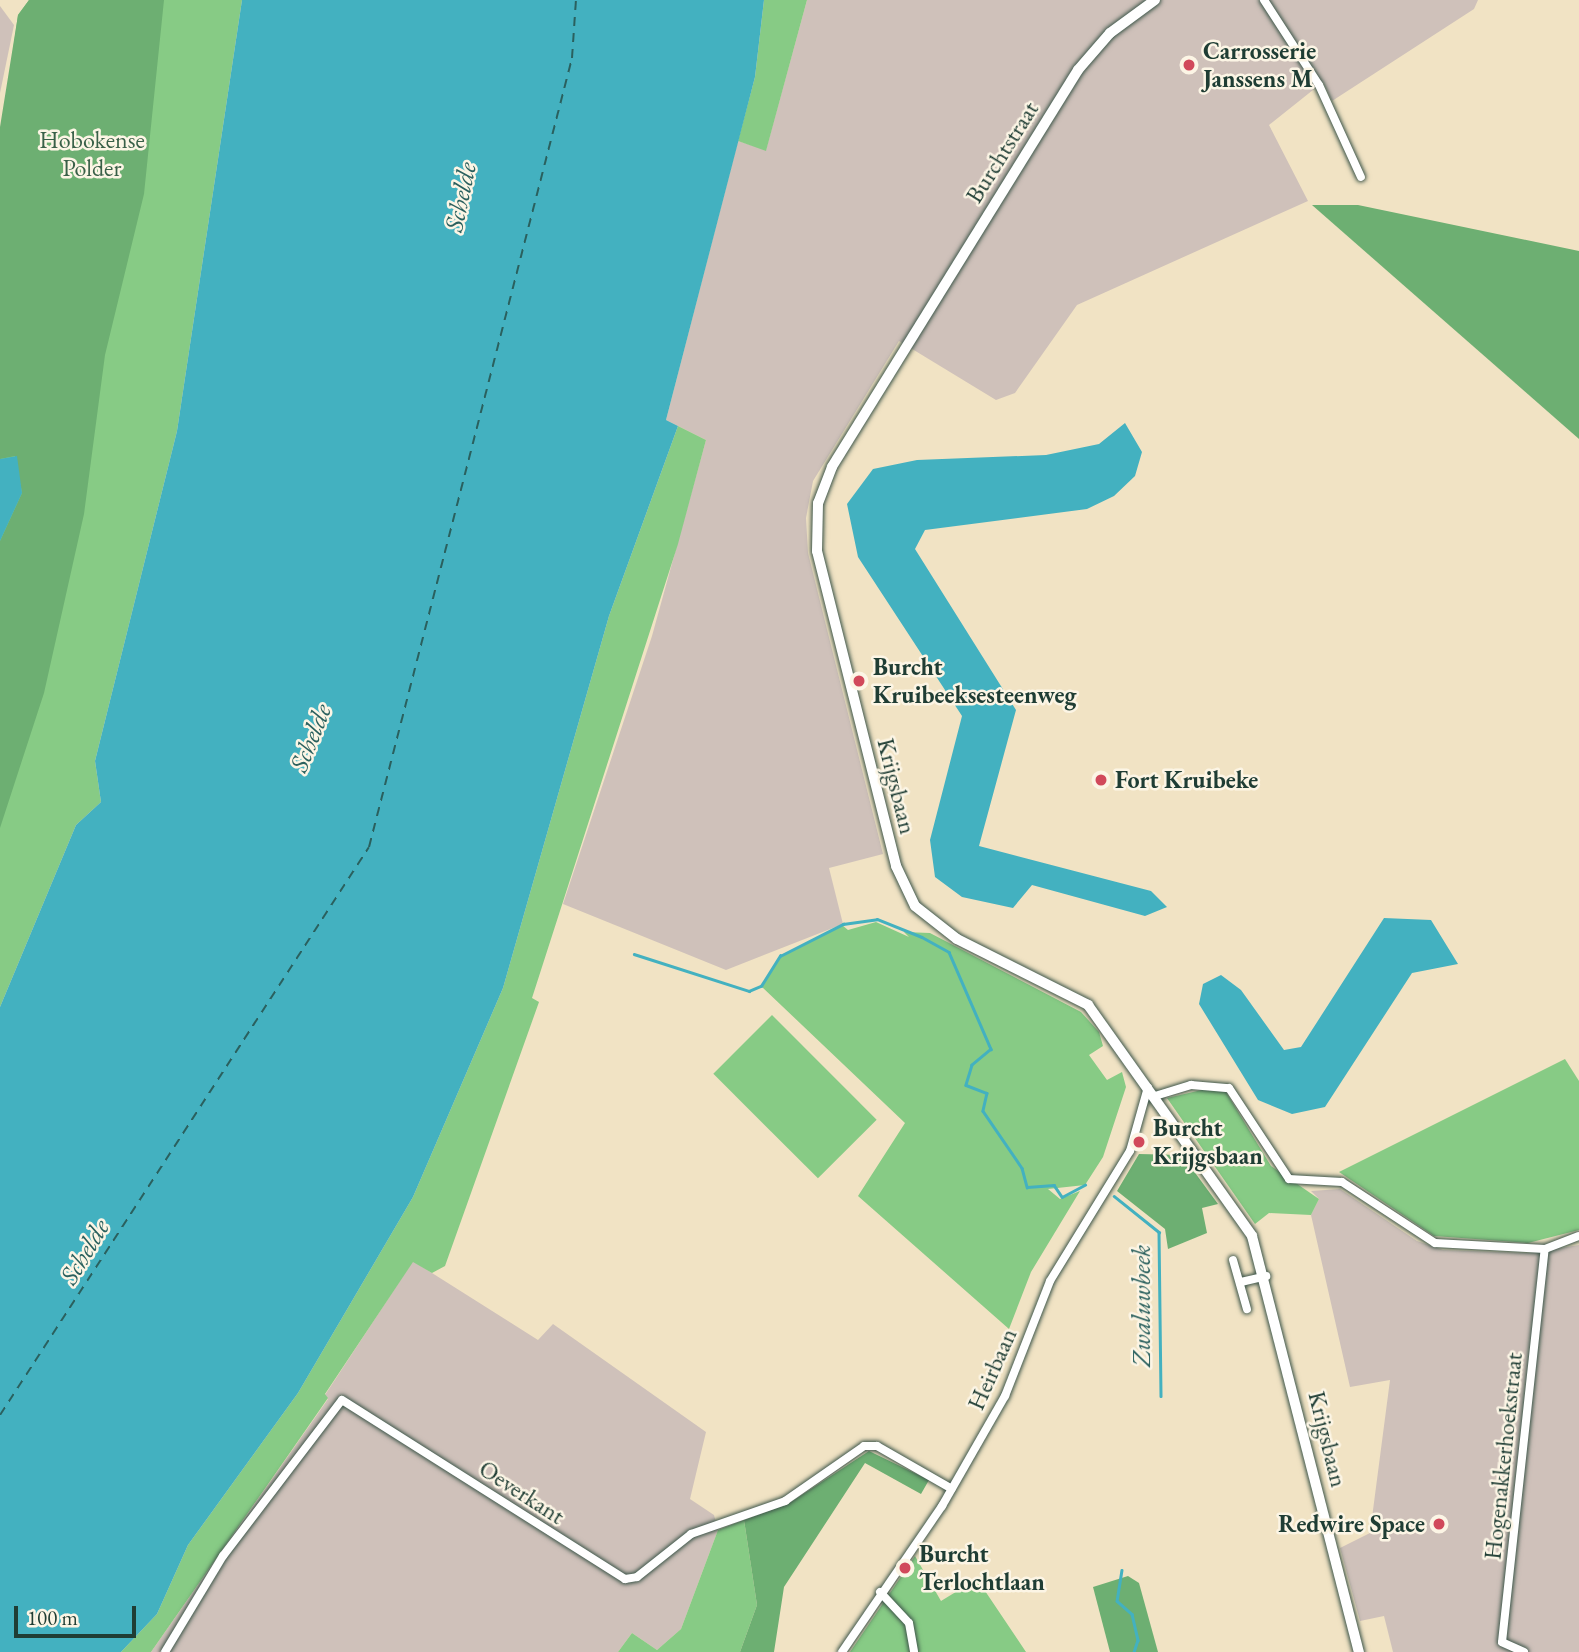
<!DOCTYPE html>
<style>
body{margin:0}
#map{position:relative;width:1579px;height:1652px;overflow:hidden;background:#f1e3c4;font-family:"EB Garamond",serif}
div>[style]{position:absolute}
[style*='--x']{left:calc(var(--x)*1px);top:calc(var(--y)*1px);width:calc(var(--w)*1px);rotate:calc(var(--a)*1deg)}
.industrial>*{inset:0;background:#cfc1ba}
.green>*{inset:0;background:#87cb85;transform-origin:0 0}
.forest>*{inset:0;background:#6daf72}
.water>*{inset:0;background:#43b1c0}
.stream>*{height:2.5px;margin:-1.25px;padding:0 1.25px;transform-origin:1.25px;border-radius:1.25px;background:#43b1c0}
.ferry>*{height:2px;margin-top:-1px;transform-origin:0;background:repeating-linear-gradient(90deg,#2a605e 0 9px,transparent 0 16px)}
.roads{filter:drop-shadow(0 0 2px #3e564a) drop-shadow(0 0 2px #3e564a)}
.minor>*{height:8px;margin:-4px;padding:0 4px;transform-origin:4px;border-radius:4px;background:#fff}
.major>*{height:10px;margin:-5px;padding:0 5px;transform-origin:5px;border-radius:5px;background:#fff}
.dots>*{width:19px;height:19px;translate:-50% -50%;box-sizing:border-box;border:4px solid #fcf5e5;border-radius:50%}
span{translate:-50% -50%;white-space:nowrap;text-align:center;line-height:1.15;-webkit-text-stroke:5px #fcf5e5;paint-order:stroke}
.poi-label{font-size:24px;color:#1f3d34;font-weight:700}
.left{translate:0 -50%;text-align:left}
.right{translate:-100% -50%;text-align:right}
.park-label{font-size:24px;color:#396048}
.street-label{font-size:24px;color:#1f3d34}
.water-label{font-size:26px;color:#2a605e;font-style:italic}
.scale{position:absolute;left:14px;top:1606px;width:122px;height:32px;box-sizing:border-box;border:4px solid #1f3d34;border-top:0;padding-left:9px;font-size:21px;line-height:24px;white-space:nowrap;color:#1f3d34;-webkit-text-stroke:5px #fcf5e5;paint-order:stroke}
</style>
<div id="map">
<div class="industrial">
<i style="clip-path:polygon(807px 0,1478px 0,1474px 9px,1332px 101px,1323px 82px,1269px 125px,1308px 201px,1077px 305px,1015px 393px,996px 400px,899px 341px,813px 481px,806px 518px,808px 553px,883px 854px,829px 868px,843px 924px,726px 970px,563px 904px,652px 636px,706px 440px,666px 420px,738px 141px,766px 150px)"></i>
<i style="clip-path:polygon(0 6px,14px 25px,0 93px)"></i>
<i style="clip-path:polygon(1340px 1189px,1417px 1241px,1443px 1250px,1529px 1253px,1579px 1245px,1579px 1652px,1393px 1652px,1384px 1616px,1360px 1621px,1340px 1548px,1370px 1533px,1390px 1380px,1350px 1387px,1311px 1215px,1319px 1199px,1311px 1191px)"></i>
<i style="clip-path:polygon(413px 1261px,538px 1340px,553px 1324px,706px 1432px,690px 1499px,714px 1515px,718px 1530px,681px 1629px,657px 1650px,632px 1633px,618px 1652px,151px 1652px,328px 1399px,325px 1395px)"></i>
</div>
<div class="green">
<i style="clip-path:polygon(29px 0,242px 0,177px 431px,95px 761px,101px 802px,76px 825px,0 1007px,0 141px,18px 15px)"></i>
<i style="clip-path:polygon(764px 0,807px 0,766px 151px,738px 141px,755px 77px)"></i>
<i style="clip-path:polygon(678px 426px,706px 440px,678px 544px,532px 998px,539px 1002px,445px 1266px,432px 1273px,413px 1262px,325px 1394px,328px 1398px,151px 1652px,121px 1652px,157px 1614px,188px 1545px,298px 1393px,413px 1197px,503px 988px,609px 616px)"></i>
<i style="clip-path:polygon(876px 922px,909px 937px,904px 932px,930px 933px,1081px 1012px,1099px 1032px,1103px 1046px,1089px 1055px,1107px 1080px,1122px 1072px,1126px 1087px,1103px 1157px,1085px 1185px,1048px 1189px,1060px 1199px,1080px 1191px,1031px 1272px,1009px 1329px,858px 1196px,905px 1123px,761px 986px,780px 956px,842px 925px,848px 930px)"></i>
<i style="left:772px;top:1015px;width:148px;height:83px;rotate:45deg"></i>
<i style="clip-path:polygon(1565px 1059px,1579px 1081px,1579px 1230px,1528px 1243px,1434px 1236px,1339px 1172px)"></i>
<i style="clip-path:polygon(1206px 1089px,1226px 1092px,1271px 1166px,1319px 1199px,1311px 1215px,1269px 1213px,1255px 1224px,1167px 1098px)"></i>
<i style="clip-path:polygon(744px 1520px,757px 1605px,740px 1652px,618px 1652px,632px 1633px,657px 1650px,681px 1629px,718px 1530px)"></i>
<i style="clip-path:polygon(915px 1556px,941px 1601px,977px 1579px,1026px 1652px,850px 1652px)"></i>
</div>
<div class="forest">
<i style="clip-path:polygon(29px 0,164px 0,144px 194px,105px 355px,84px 514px,44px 693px,0 828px,0 541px,22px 493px,15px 456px,0 459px,0 127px,18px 15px)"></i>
<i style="clip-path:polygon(1312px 205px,1358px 205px,1579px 251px,1579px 439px)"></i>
<i style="clip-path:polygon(1139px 1154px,1182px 1155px,1218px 1204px,1202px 1208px,1207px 1233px,1168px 1249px,1165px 1229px,1117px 1191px)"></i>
<i style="clip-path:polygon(869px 1451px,929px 1480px,921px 1494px,865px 1463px,784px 1587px,774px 1652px,740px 1652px,757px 1605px,744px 1520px,788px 1504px)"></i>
<i style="clip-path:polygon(1128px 1576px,1139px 1583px,1158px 1652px,1110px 1652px,1093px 1587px)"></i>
</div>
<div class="water">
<i style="clip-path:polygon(242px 0,764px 0,755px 77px,666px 420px,678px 426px,609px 616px,503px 988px,413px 1197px,298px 1393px,188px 1545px,157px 1614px,121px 1652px,0 1652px,0 1007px,76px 825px,101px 802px,95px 761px,177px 431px)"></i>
<i style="clip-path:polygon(1125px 423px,1142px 452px,1135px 476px,1114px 496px,1087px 509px,925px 530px,915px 549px,1016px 710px,979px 846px,1151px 891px,1167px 907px,1145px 916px,1032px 885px,1013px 908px,962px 897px,935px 877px,930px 840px,962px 716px,858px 557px,847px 504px,873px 469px,917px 460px,1046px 455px,1099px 444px)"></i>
<i style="clip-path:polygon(17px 456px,22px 493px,0 541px,0 459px)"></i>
<i style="clip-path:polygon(1384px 918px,1431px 920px,1458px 964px,1412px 973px,1325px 1107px,1292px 1114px,1258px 1100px,1199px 1004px,1203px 984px,1221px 975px,1241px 990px,1284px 1050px,1301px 1047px)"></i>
</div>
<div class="stream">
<i style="--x:634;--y:954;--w:121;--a:17.8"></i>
<i style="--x:749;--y:991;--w:13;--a:-23"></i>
<i style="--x:761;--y:986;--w:36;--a:-58"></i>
<i style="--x:780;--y:956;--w:71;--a:-26.9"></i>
<i style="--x:843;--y:924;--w:34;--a:-8"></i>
<i style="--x:877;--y:919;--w:48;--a:21.8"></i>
<i style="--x:922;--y:937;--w:31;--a:29"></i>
<i style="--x:949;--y:952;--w:106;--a:66.6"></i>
<i style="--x:991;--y:1049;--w:25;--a:140"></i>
<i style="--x:972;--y:1065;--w:21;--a:107"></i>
<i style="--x:966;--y:1085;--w:22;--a:21"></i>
<i style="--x:987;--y:1093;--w:18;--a:103"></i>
<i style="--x:983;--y:1111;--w:69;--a:55.6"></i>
<i style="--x:1022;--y:1168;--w:20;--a:75"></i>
<i style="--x:1027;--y:1187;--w:27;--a:-4"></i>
<i style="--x:1054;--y:1185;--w:14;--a:56"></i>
<i style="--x:1062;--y:1197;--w:26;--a:-28"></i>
<i style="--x:1114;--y:1196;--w:58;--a:38.7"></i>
<i style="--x:1159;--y:1232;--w:164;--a:89.3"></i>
<i style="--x:1122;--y:1570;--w:31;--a:99"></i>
<i style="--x:1117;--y:1601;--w:20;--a:41"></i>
<i style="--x:1132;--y:1614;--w:27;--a:77"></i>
<i style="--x:1138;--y:1640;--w:13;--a:108"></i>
</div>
<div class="ferry">
<i style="--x:0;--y:1415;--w:677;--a:-56.99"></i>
<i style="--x:369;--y:847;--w:815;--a:-75.57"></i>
<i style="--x:572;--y:58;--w:58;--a:-86.1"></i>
</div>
<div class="roads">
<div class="minor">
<i style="--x:1264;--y:0;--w:101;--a:57.1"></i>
<i style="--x:1319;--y:85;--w:101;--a:65.5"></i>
<i style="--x:1155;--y:1096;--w:38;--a:-17"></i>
<i style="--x:1191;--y:1085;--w:38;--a:5"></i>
<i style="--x:1229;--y:1088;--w:109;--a:56.6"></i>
<i style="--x:1289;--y:1179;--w:53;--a:3.2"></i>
<i style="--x:1342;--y:1182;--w:111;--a:33.3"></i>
<i style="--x:1435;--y:1243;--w:110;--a:3.1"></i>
<i style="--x:1545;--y:1249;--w:36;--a:-21"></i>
<i style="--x:1233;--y:1260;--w:51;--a:74.1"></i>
<i style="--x:1241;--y:1282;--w:26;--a:-13"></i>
<i style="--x:880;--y:1592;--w:42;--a:46.9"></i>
<i style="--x:909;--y:1623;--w:29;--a:80"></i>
<i style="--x:165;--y:1652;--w:112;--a:-58.9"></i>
<i style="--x:223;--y:1556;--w:196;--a:-52.7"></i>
<i style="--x:342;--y:1400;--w:335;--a:32.3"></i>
<i style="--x:625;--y:1579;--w:12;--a:-9"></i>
<i style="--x:637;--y:1577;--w:69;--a:-38.5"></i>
<i style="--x:691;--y:1534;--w:100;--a:-19.3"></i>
<i style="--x:785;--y:1501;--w:96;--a:-34.8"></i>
<i style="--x:864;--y:1446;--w:13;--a:0"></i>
<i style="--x:877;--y:1446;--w:86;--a:29.8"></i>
<i style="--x:842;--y:1652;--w:177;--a:-55.6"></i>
<i style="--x:942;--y:1506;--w:127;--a:-60.2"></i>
<i style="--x:1005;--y:1396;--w:123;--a:-68.6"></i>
<i style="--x:1050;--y:1281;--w:153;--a:-58.4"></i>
<i style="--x:1130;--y:1151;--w:66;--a:-74.3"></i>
<i style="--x:1524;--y:1652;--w:24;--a:-156"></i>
<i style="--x:1502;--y:1642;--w:395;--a:-83.8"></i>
</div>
<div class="major">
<i style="--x:1155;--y:0;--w:56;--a:143.7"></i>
<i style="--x:1110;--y:33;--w:49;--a:130.9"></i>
<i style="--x:1078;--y:70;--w:467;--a:121.8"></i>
<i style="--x:832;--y:467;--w:39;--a:111"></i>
<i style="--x:818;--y:503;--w:48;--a:91.2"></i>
<i style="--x:817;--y:551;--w:325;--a:75.9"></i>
<i style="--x:896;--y:866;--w:44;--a:64.6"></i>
<i style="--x:915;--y:906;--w:53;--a:38.2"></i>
<i style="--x:957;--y:939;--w:147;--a:26.7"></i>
<i style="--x:1088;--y:1005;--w:283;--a:54.6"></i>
<i style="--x:1252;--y:1236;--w:430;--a:75.6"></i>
</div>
</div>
<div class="dots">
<i style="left:1189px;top:65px;background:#d1495b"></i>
<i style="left:859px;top:681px;background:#d1495b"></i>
<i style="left:1101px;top:780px;background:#d1495b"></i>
<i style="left:1139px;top:1142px;background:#d1495b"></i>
<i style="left:1439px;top:1524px;background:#d1495b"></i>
<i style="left:905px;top:1568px;background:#d1495b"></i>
</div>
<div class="poi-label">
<span class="left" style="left:1203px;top:65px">Carrosserie<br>Janssens M</span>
<span class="left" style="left:873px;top:681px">Burcht<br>Kruibeeksesteenweg</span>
<span class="left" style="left:1115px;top:780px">Fort Kruibeke</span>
<span class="left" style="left:1153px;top:1142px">Burcht<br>Krijgsbaan</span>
<span class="right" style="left:1425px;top:1524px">Redwire Space</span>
<span class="left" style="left:919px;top:1568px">Burcht<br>Terlochtlaan</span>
</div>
<div class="park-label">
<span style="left:92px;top:154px">Hobokense<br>Polder</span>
</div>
<div class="street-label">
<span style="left:1002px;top:152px;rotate:-58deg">Burchtstraat</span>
<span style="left:897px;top:786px;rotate:76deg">Krijgsbaan</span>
<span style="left:992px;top:1369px;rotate:-66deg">Heirbaan</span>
<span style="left:1328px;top:1439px;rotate:76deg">Krijgsbaan</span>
<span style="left:1503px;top:1456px;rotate:-84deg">Hogenakkerhoekstraat</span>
<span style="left:522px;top:1492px;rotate:33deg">Oeverkant</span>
</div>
<div class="water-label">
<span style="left:461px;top:197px;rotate:-78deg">Schelde</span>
<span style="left:311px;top:738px;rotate:-68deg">Schelde</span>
<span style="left:85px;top:1252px;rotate:-59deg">Schelde</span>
<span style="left:1142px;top:1306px;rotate:-90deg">Zwaluwbeek</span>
</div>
<div class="scale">100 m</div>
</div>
